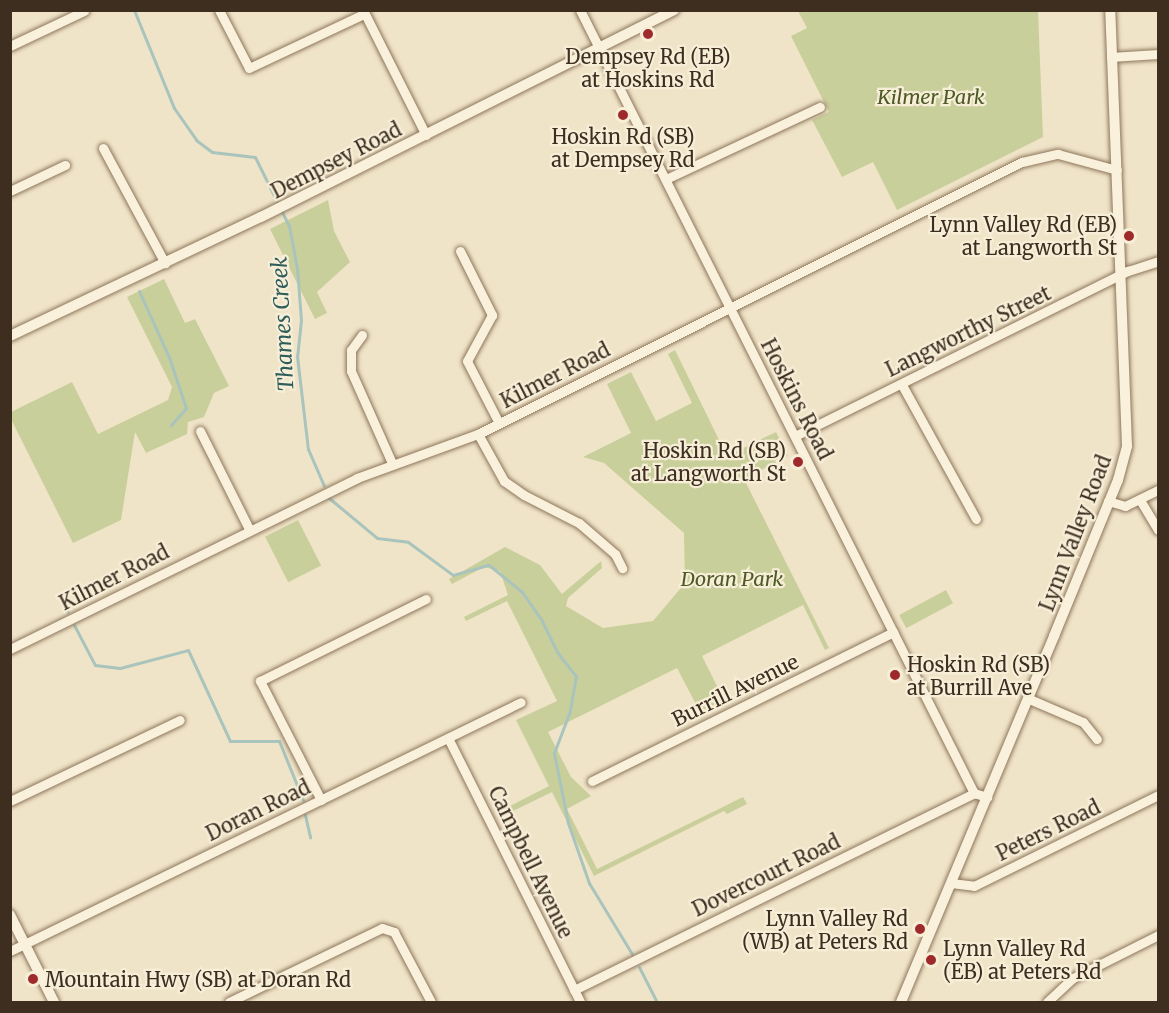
<!DOCTYPE html>
<style>
body{margin:0}
#map{position:relative;width:1169px;height:1013px;overflow:hidden;background:#f0e4c8;font-family:Merriweather,serif}
div>[style]{position:absolute}
[style*='--x']{left:calc(var(--x)*1px);top:calc(var(--y)*1px);width:calc(var(--w)*1px);rotate:calc(var(--a)*1deg)}
.green>*{inset:0;background:#c9cf9b;transform-origin:0 0}
.stream>*{height:3px;margin:-1.5px;padding:0 1.5px;transform-origin:1.5px;border-radius:1.5px;background:#a9c4bc}
.roads{filter:drop-shadow(0 0 2px #8d765c) drop-shadow(0 0 2px #8d765c)}
.minor>*{height:9px;margin:-4.5px;padding:0 4.5px;transform-origin:4.5px;border-radius:4.5px;background:#faf1dc}
.tertiary>*{height:10px;margin:-5px;padding:0 5px;transform-origin:5px;border-radius:5px;background:#faf1dc}
.dots>*{width:16px;height:16px;translate:-50% -50%;box-sizing:border-box;border:3px solid #f7eed8;border-radius:50%}
span{translate:-50% -50%;white-space:nowrap;text-align:center;line-height:1.15;-webkit-text-stroke:4.5px #f7eed8;paint-order:stroke}
.poi-label{font-size:20px;color:#3d2e20}
.right{translate:-100% -50%;text-align:right}
.left{translate:0 -50%;text-align:left}
.park-label{font-size:20px;color:#4d5a26;font-style:italic}
.street-label{font-size:20px;color:#3d2e20}
.water-label{font-size:21px;color:#2f5d5a;font-style:italic}
.frame{position:absolute;inset:0;border:12px solid #3d2e20;pointer-events:none}
</style>
<div id="map">
<div class="green">
<i style="clip-path:polygon(798px 11px,1038px 11px,1043px 137px,897px 210px,873px 162px,842px 177px,812px 120px,829px 112px,791px 36px,807px 28px)"></i>
<i style="clip-path:polygon(328px 200px,334px 231px,350px 262px,317px 292px,327px 313px,315px 319px,270px 229px)"></i>
<i style="clip-path:polygon(164px 279px,185px 323px,195px 319px,229px 386px,214px 393px,204px 417px,188px 422px,187px 434px,146px 453px,135px 432px,121px 520px,73px 543px,11px 419px,11px 412px,72px 382px,98px 434px,168px 400px,172px 387px,127px 297px)"></i>
<i style="clip-path:polygon(675px 350px,727px 456px,776px 432px,788px 456px,744px 479px,829px 648px,825px 650px,803px 605px,702px 656px,724px 700px,700px 712px,677px 668px,548px 732px,571px 777px,591px 796px,567px 809px,597px 869px,743px 797px,747px 804px,727px 814px,724px 811px,594px 876px,552px 792px,505px 815px,502px 810px,549px 786px,516px 720px,557px 701px,507px 601px,466px 621px,464px 617px,508px 595px,500px 571px,484px 567px,452px 584px,449px 579px,505px 547px,540px 565px,562px 594px,601px 561px,602px 568px,568px 598px,566px 606px,603px 628px,653px 621px,685px 583px,684px 533px,604px 463px,583px 457px,631px 433px,607px 384px,631px 372px,656px 421px,692px 403px,668px 354px)"></i>
<i style="left:298px;top:520px;width:51px;height:37px;rotate:63deg"></i>
<i style="left:946px;top:590px;width:15px;height:53px;rotate:62deg"></i>
</div>
<div class="stream">
<i style="--x:134;--y:10;--w:106;--a:67.8"></i>
<i style="--x:174;--y:108;--w:39;--a:55"></i>
<i style="--x:196;--y:140;--w:20;--a:37"></i>
<i style="--x:212;--y:152;--w:43;--a:6.6"></i>
<i style="--x:255;--y:157;--w:77;--a:63.8"></i>
<i style="--x:289;--y:226;--w:43;--a:79.2"></i>
<i style="--x:297;--y:268;--w:52;--a:85.6"></i>
<i style="--x:301;--y:320;--w:36;--a:96"></i>
<i style="--x:297;--y:356;--w:94;--a:83.3"></i>
<i style="--x:308;--y:449;--w:40;--a:66.6"></i>
<i style="--x:139;--y:291;--w:72;--a:65.6"></i>
<i style="--x:169;--y:357;--w:54;--a:71.6"></i>
<i style="--x:186;--y:408;--w:23;--a:131"></i>
<i style="--x:329;--y:498;--w:62;--a:39.8"></i>
<i style="--x:377;--y:538;--w:31;--a:7"></i>
<i style="--x:408;--y:542;--w:56;--a:36.3"></i>
<i style="--x:453;--y:575;--w:37;--a:-16"></i>
<i style="--x:489;--y:565;--w:43;--a:39.3"></i>
<i style="--x:522;--y:592;--w:35;--a:55"></i>
<i style="--x:542;--y:621;--w:34;--a:64"></i>
<i style="--x:557;--y:652;--w:31;--a:52"></i>
<i style="--x:576;--y:676;--w:36;--a:100"></i>
<i style="--x:570;--y:711;--w:45;--a:110.9"></i>
<i style="--x:554;--y:753;--w:71;--a:78.7"></i>
<i style="--x:568;--y:823;--w:64;--a:70.7"></i>
<i style="--x:589;--y:883;--w:83;--a:58.8"></i>
<i style="--x:59;--y:595;--w:19;--a:62"></i>
<i style="--x:74;--y:625;--w:45;--a:62.3"></i>
<i style="--x:95;--y:665;--w:25;--a:7"></i>
<i style="--x:120;--y:668;--w:70;--a:-14.8"></i>
<i style="--x:188;--y:650;--w:100;--a:65.2"></i>
<i style="--x:230;--y:741;--w:49;--a:0"></i>
<i style="--x:279;--y:741;--w:64;--a:67.9"></i>
<i style="--x:305;--y:815;--w:23;--a:77"></i>
<i style="--x:639;--y:967;--w:39;--a:63"></i>
</div>
<div class="roads">
<div class="minor">
<i style="--x:219;--y:10;--w:65;--a:62.7"></i>
<i style="--x:249;--y:68;--w:127;--a:-25.2"></i>
<i style="--x:363;--y:10;--w:140;--a:63.3"></i>
<i style="--x:580;--y:10;--w:877;--a:63.29"></i>
<i style="--x:974;--y:793;--w:14;--a:17"></i>
<i style="--x:10;--y:46;--w:82;--a:-25.3"></i>
<i style="--x:1111;--y:57;--w:47;--a:-3.7"></i>
<i style="--x:103;--y:148;--w:131;--a:61.7"></i>
<i style="--x:666;--y:179;--w:170;--a:-25.1"></i>
<i style="--x:10;--y:191;--w:61;--a:-25.3"></i>
<i style="--x:460;--y:251;--w:72;--a:63.4"></i>
<i style="--x:492;--y:315;--w:52;--a:118.5"></i>
<i style="--x:467;--y:361;--w:70;--a:62.7"></i>
<i style="--x:362;--y:335;--w:19;--a:126"></i>
<i style="--x:351;--y:350;--w:21;--a:90"></i>
<i style="--x:351;--y:371;--w:101;--a:66"></i>
<i style="--x:902;--y:385;--w:153;--a:61.1"></i>
<i style="--x:200;--y:431;--w:110;--a:63.4"></i>
<i style="--x:478;--y:434;--w:54;--a:61"></i>
<i style="--x:504;--y:481;--w:24;--a:35"></i>
<i style="--x:524;--y:495;--w:62;--a:27"></i>
<i style="--x:579;--y:523;--w:48;--a:40.7"></i>
<i style="--x:615;--y:554;--w:16;--a:63"></i>
<i style="--x:795;--y:436;--w:372;--a:-26.4"></i>
<i style="--x:1128;--y:271;--w:32;--a:-18"></i>
<i style="--x:1140;--y:500;--w:35;--a:59"></i>
<i style="--x:1108;--y:501;--w:18;--a:16"></i>
<i style="--x:1125;--y:506;--w:37;--a:-26"></i>
<i style="--x:10;--y:649;--w:387;--a:-26.2"></i>
<i style="--x:357;--y:478;--w:129;--a:-20"></i>
<i style="--x:478;--y:434;--w:608;--a:-26.57"></i>
<i style="--x:1022;--y:162;--w:37;--a:-13"></i>
<i style="--x:1058;--y:154;--w:61;--a:15.2"></i>
<i style="--x:1027;--y:698;--w:61;--a:23.2"></i>
<i style="--x:1083;--y:722;--w:22;--a:51"></i>
<i style="--x:448;--y:738;--w:295;--a:63.4"></i>
<i style="--x:592;--y:781;--w:336;--a:-26.3"></i>
<i style="--x:321;--y:800;--w:134;--a:-117.1"></i>
<i style="--x:260;--y:681;--w:185;--a:-26.3"></i>
<i style="--x:10;--y:801;--w:188;--a:-25.5"></i>
<i style="--x:951;--y:883;--w:23;--a:7"></i>
<i style="--x:974;--y:886;--w:205;--a:-26.3"></i>
<i style="--x:10;--y:951;--w:568;--a:-25.98"></i>
<i style="--x:574;--y:990;--w:446;--a:-26.2"></i>
<i style="--x:229;--y:1002;--w:170;--a:-25.8"></i>
<i style="--x:382;--y:928;--w:13;--a:18"></i>
<i style="--x:394;--y:932;--w:79;--a:62.1"></i>
<i style="--x:1047;--y:1002;--w:35;--a:-43"></i>
<i style="--x:1073;--y:978;--w:95;--a:-26.8"></i>
</div>
<div class="tertiary">
<i style="--x:10;--y:336;--w:278;--a:-25.4"></i>
<i style="--x:261;--y:217;--w:462;--a:-26.6"></i>
<i style="--x:10;--y:915;--w:97;--a:63.2"></i>
<i style="--x:901;--y:1002;--w:397;--a:-67.3"></i>
<i style="--x:1054;--y:636;--w:169;--a:-67.7"></i>
<i style="--x:1118;--y:480;--w:35;--a:-75"></i>
<i style="--x:1127;--y:446;--w:436;--a:-92.2"></i>
</div>
</div>
<div class="dots">
<i style="left:648px;top:34px;background:#9e2a2b"></i>
<i style="left:623px;top:115px;background:#9e2a2b"></i>
<i style="left:1129px;top:236px;background:#9e2a2b"></i>
<i style="left:798px;top:462px;background:#9e2a2b"></i>
<i style="left:895px;top:675px;background:#9e2a2b"></i>
<i style="left:920px;top:929px;background:#9e2a2b"></i>
<i style="left:931px;top:960px;background:#9e2a2b"></i>
<i style="left:33px;top:979px;background:#9e2a2b"></i>
</div>
<div class="poi-label">
<span style="left:648px;top:68px">Dempsey Rd (EB)<br>at Hoskins Rd</span>
<span style="left:623px;top:148px">Hoskin Rd (SB)<br>at Dempsey Rd</span>
<span class="right" style="left:1117px;top:236px">Lynn Valley Rd (EB)<br>at Langworth St</span>
<span class="right" style="left:786px;top:462px">Hoskin Rd (SB)<br>at Langworth St</span>
<span class="left" style="left:907px;top:676px">Hoskin Rd (SB)<br>at Burrill Ave</span>
<span class="right" style="left:908px;top:930px">Lynn Valley Rd<br>(WB) at Peters Rd</span>
<span class="left" style="left:943px;top:960px">Lynn Valley Rd<br>(EB) at Peters Rd</span>
<span class="left" style="left:45px;top:979px">Mountain Hwy (SB) at Doran Rd</span>
</div>
<div class="park-label">
<span style="left:931px;top:96px">Kilmer Park</span>
<span style="left:732px;top:578px">Doran Park</span>
</div>
<div class="street-label">
<span style="left:336px;top:160px;rotate:-27deg">Dempsey Road</span>
<span style="left:968px;top:331px;rotate:-26deg">Langworthy Street</span>
<span style="left:555px;top:375px;rotate:-27deg">Kilmer Road</span>
<span style="left:797px;top:399px;rotate:63deg">Hoskins Road</span>
<span style="left:1075px;top:533px;rotate:-69deg">Lynn Valley Road</span>
<span style="left:114px;top:577px;rotate:-27deg">Kilmer Road</span>
<span style="left:735px;top:690px;rotate:-26deg">Burrill Avenue</span>
<span style="left:258px;top:810px;rotate:-26deg">Doran Road</span>
<span style="left:1048px;top:830px;rotate:-26deg">Peters Road</span>
<span style="left:531px;top:862px;rotate:64deg">Campbell Avenue</span>
<span style="left:766px;top:875px;rotate:-26deg">Dovercourt Road</span>
</div>
<div class="water-label">
<span style="left:283px;top:324px;rotate:-93deg">Thames Creek</span>
</div>
<div class="frame"></div>
</div>
